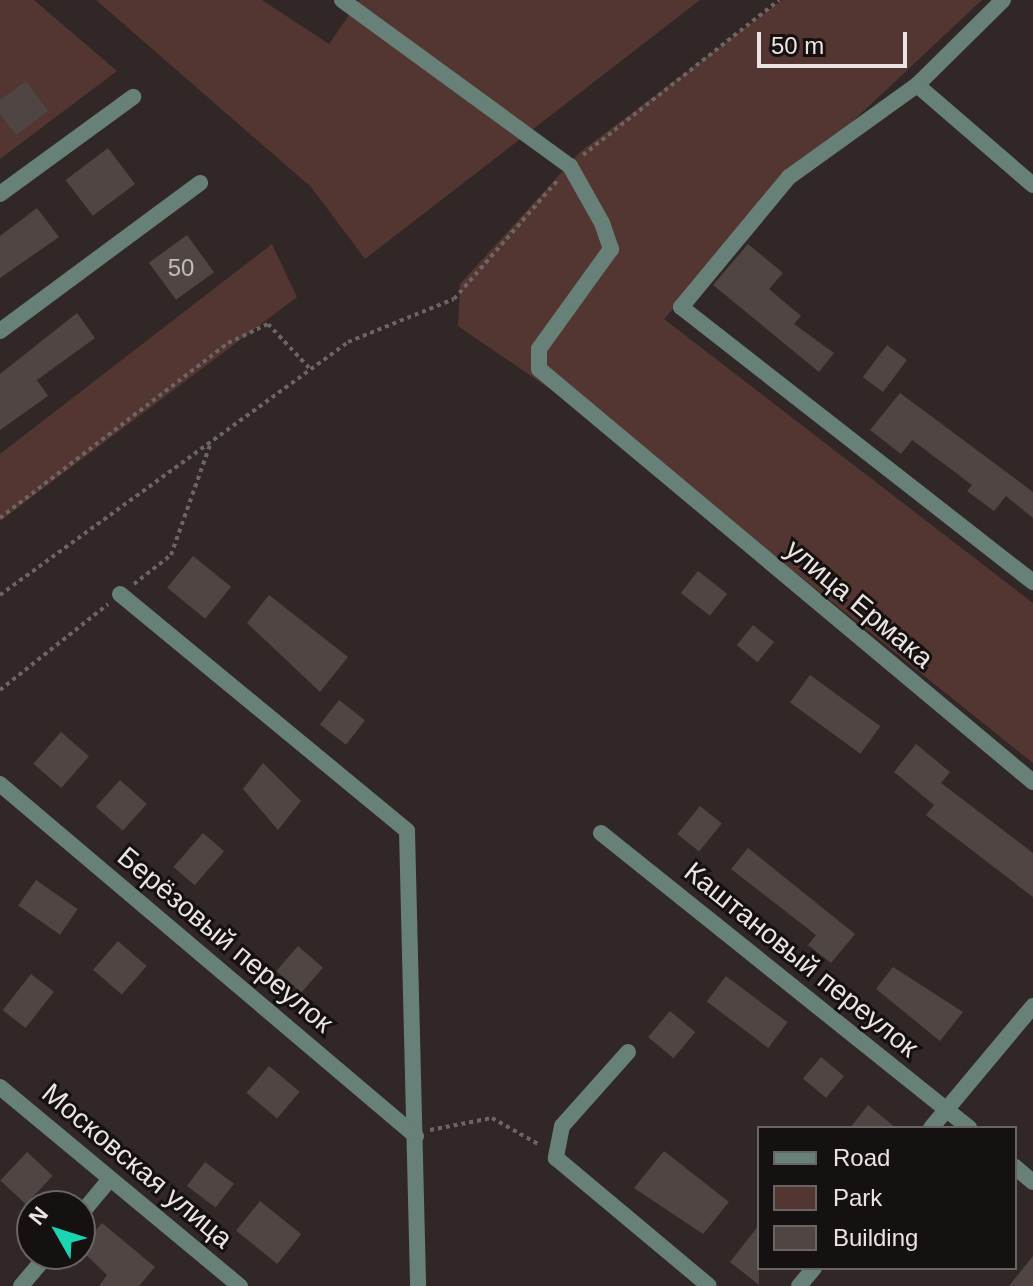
<!DOCTYPE html>
<meta charset="utf-8">
<style>
body{margin:0}
#map{position:relative;width:1033px;height:1286px;overflow:hidden;background:#302726;font-family:Helvetica,sans-serif}
div>[style]{position:absolute}
[style*='--x']{left:calc(var(--x)*1px);top:calc(var(--y)*1px);width:calc(var(--w)*1px);rotate:calc(var(--a)*1deg)}
.green>*{inset:0;background:#533531}
.building>*{inset:0;background:#4f4644;transform-origin:0 0}
.path>*{height:4px;margin-top:-2px;transform-origin:0;background:repeating-linear-gradient(90deg,#6d6564 0 4px,transparent 0 8px)}
.street>*{height:16px;margin:-8px;padding:0 8px;transform-origin:8px;border-radius:8px;background:#678078}
span{translate:-50% -50%;white-space:nowrap;text-align:center;line-height:1.15;-webkit-text-stroke:6px #151111;paint-order:stroke}
.number-label{font-size:24px;color:#c3bcbb}
.number-label span{-webkit-text-stroke-width:0}
.street-label{font-size:28px;color:#eae4e3}
.legend{position:absolute;left:757px;top:1126px;width:260px;height:144px;box-sizing:border-box;background:#151111;border:2px solid #6a6565;margin:0;padding:10px 14px;list-style:none;font-size:24px;color:#eae4e3}
.legend li{display:flex;align-items:center;gap:16px;height:40px}
.legend b{width:40px;border:2px solid #6a6565}
.north{position:absolute;left:16px;top:1190px;width:80px;height:80px;box-sizing:border-box;background:#151111;border:2px solid #6a6565;border-radius:50%;rotate:309deg;font-size:22px;font-weight:700;line-height:32px;text-align:center;color:#eae4e3}
.north::after{content:'';display:block;margin:auto;width:28px;height:36px;background:#19d5b2;clip-path:polygon(50% 0,100% 100%,50% 72%,0 100%)}
.scale{position:absolute;left:757px;top:32px;width:150px;height:36px;box-sizing:border-box;border:4px solid #eae4e3;border-top:0;padding-left:10px;font-size:24px;line-height:28px;white-space:nowrap;color:#eae4e3;-webkit-text-stroke:6px #151111;paint-order:stroke}
</style>
<div id="map">
<div class="green">
<i style="clip-path:polygon(0 0,34px 0,117px 71px,0 159px)"></i>
<i style="clip-path:polygon(96px 0,262px 0,329px 44px,359px 0,700px 0,365px 259px,311px 187px)"></i>
<i style="clip-path:polygon(782px 0,982px 0,773px 196px,664px 319px,1033px 603px,1033px 763px,662px 466px,458px 326px,460px 284px,580px 152px)"></i>
<i style="clip-path:polygon(272px 244px,297px 297px,0 521px,0 454px)"></i>
</div>
<div class="building">
<i style="clip-path:polygon(26px 81px,48px 111px,16px 135px,0 114px,0 100px)"></i>
<i style="left:108px;top:148px;width:45px;height:53px;rotate:53deg"></i>
<i style="clip-path:polygon(37px 208px,59px 237px,0 278px,0 236px)"></i>
<i style="left:187px;top:235px;width:46px;height:47px;rotate:54deg"></i>
<i style="clip-path:polygon(748px 244px,783px 273px,769px 289px,801px 316px,794px 324px,834px 353px,819px 372px,713px 285px)"></i>
<i style="clip-path:polygon(77px 313px,95px 338px,37px 380px,48px 396px,0 430px,0 374px)"></i>
<i style="left:887px;top:345px;width:25px;height:40px;rotate:37deg"></i>
<i style="clip-path:polygon(900px 393px,1033px 492px,1033px 518px,1006px 496px,994px 511px,967px 491px,972px 485px,912px 440px,901px 454px,870px 430px)"></i>
<i style="left:193px;top:556px;width:49px;height:41px;rotate:39deg"></i>
<i style="left:698px;top:571px;width:37px;height:28px;rotate:38deg"></i>
<i style="clip-path:polygon(269px 595px,348px 657px,320px 692px,247px 623px)"></i>
<i style="left:753px;top:625px;width:27px;height:26px;rotate:39deg"></i>
<i style="left:810px;top:675px;width:87px;height:34px;rotate:36deg"></i>
<i style="left:339px;top:700px;width:33px;height:31px;rotate:38deg"></i>
<i style="left:61px;top:732px;width:37px;height:42px;rotate:41deg"></i>
<i style="clip-path:polygon(916px 744px,950px 772px,941px 783px,1033px 853px,1033px 897px,926px 815px,934px 805px,894px 772px)"></i>
<i style="clip-path:polygon(263px 763px,301px 801px,278px 830px,243px 789px)"></i>
<i style="left:120px;top:780px;width:36px;height:36px;rotate:42deg"></i>
<i style="left:700px;top:806px;width:28px;height:36px;rotate:39deg"></i>
<i style="left:203px;top:833px;width:28px;height:45px;rotate:41deg"></i>
<i style="clip-path:polygon(748px 848px,855px 934px,831px 963px,808px 945px,816px 935px,731px 869px)"></i>
<i style="left:36px;top:880px;width:51px;height:31px;rotate:35deg"></i>
<i style="left:118px;top:941px;width:38px;height:38px;rotate:41deg"></i>
<i style="left:298px;top:946px;width:33px;height:33px;rotate:41deg"></i>
<i style="clip-path:polygon(893px 967px,963px 1012px,940px 1041px,876px 989px)"></i>
<i style="left:31px;top:974px;width:29px;height:46px;rotate:38deg"></i>
<i style="left:726px;top:976px;width:77px;height:32px;rotate:37deg"></i>
<i style="left:670px;top:1011px;width:33px;height:34px;rotate:40deg"></i>
<i style="left:821px;top:1057px;width:30px;height:28px;rotate:40deg"></i>
<i style="left:269px;top:1066px;width:40px;height:35px;rotate:40deg"></i>
<i style="clip-path:polygon(868px 1105px,896px 1128px,850px 1128px)"></i>
<i style="clip-path:polygon(664px 1151px,729px 1202px,703px 1234px,634px 1188px)"></i>
<i style="left:27px;top:1152px;width:35px;height:39px;rotate:43deg"></i>
<i style="left:205px;top:1162px;width:36px;height:30px;rotate:37deg"></i>
<i style="left:260px;top:1201px;width:53px;height:38px;rotate:39deg"></i>
<i style="clip-path:polygon(102px 1223px,155px 1267px,139px 1286px,99px 1286px,107px 1275px,80px 1249px)"></i>
<i style="clip-path:polygon(759px 1225px,759px 1285px,730px 1262px)"></i>
<i style="clip-path:polygon(1033px 1256px,1033px 1286px,1009px 1286px)"></i>
</div>
<div class="path">
<i style="--x:583;--y:155;--w:250;--a:-38.3"></i>
<i style="--x:0;--y:518;--w:287;--a:-37.5"></i>
<i style="--x:228;--y:343;--w:44;--a:-25.4"></i>
<i style="--x:268;--y:324;--w:64;--a:46.9"></i>
<i style="--x:134;--y:584;--w:47;--a:-38.1"></i>
<i style="--x:171;--y:555;--w:117;--a:-70.5"></i>
<i style="--x:0;--y:595;--w:430;--a:-36"></i>
<i style="--x:348;--y:342;--w:114;--a:-22.1"></i>
<i style="--x:454;--y:299;--w:157;--a:-48.9"></i>
<i style="--x:0;--y:690;--w:138;--a:-38.5"></i>
<i style="--x:430;--y:1130;--w:63;--a:-11"></i>
<i style="--x:492;--y:1118;--w:55;--a:29.4"></i>
</div>
<div class="street">
<i style="--x:342;--y:0;--w:282;--a:36.1"></i>
<i style="--x:570;--y:166;--w:65;--a:60.7"></i>
<i style="--x:602;--y:223;--w:28;--a:71"></i>
<i style="--x:611;--y:249;--w:123;--a:125.8"></i>
<i style="--x:539;--y:349;--w:20;--a:90"></i>
<i style="--x:539;--y:369;--w:644;--a:39.9"></i>
<i style="--x:1003;--y:0;--w:121;--a:135.3"></i>
<i style="--x:917;--y:85;--w:158;--a:144.3"></i>
<i style="--x:789;--y:177;--w:169;--a:129.7"></i>
<i style="--x:681;--y:307;--w:447;--a:38"></i>
<i style="--x:917;--y:85;--w:153;--a:40.8"></i>
<i style="--x:0;--y:194;--w:165;--a:-36.1"></i>
<i style="--x:0;--y:331;--w:249;--a:-36.5"></i>
<i style="--x:120;--y:594;--w:372;--a:39.5"></i>
<i style="--x:407;--y:831;--w:455;--a:88.6"></i>
<i style="--x:0;--y:784;--w:545;--a:40.24"></i>
<i style="--x:601;--y:833;--w:472;--a:38.7"></i>
<i style="--x:628;--y:1052;--w:99;--a:131.7"></i>
<i style="--x:562;--y:1126;--w:33;--a:101"></i>
<i style="--x:556;--y:1158;--w:199;--a:39.9"></i>
<i style="--x:0;--y:1087;--w:312;--a:39.7"></i>
<i style="--x:931;--y:1128;--w:159;--a:-50.1"></i>
<i style="--x:1015;--y:1167;--w:23;--a:40"></i>
<i style="--x:80;--y:1215;--w:47;--a:-50.2"></i>
<i style="--x:21;--y:1286;--w:42;--a:-49.8"></i>
<i style="--x:799;--y:1286;--w:23;--a:-50"></i>
</div>
<div class="number-label">
<span style="left:181px;top:268px">50</span>
</div>
<div class="street-label">
<span style="left:859px;top:604px;rotate:40deg">улица Ермака</span>
<span style="left:225px;top:940px;rotate:40deg">Берёзовый переулок</span>
<span style="left:801px;top:960px;rotate:39deg">Каштановый переулок</span>
<span style="left:137px;top:1166px;rotate:40deg">Московская улица</span>
</div>
<ul class="legend">
<li><b style="height:10px;background:#678078"></b>Road</li>
<li><b style="height:22px;background:#533531"></b>Park</li>
<li><b style="height:22px;background:#4f4644"></b>Building</li>
</ul>
<div class="north">N</div>
<div class="scale">50 m</div>
</div>
